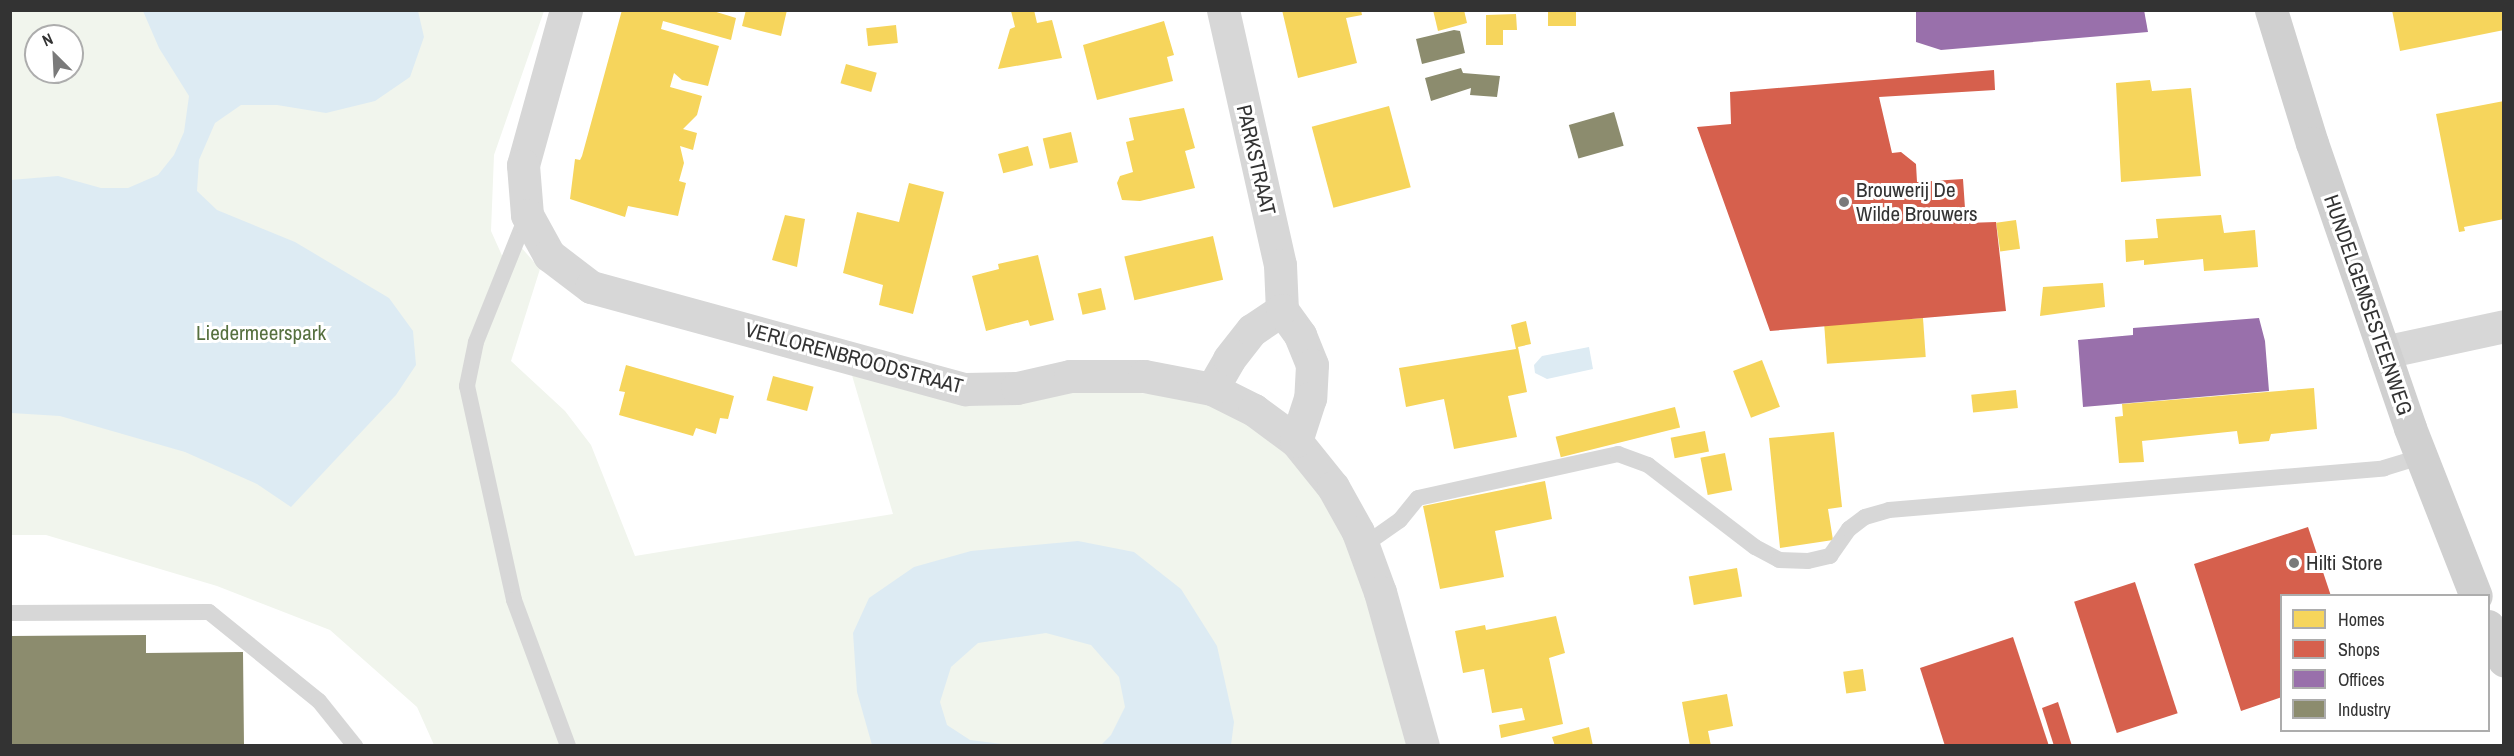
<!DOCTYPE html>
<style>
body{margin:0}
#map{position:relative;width:2514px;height:756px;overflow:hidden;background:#fff;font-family:"Archivo Narrow",sans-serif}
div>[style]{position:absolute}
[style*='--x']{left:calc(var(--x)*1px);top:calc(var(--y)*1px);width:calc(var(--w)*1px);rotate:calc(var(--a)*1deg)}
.green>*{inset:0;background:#f1f5ed}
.water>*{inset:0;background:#ddebf3}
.homes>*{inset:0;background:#f6d55c;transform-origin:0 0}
.shops>*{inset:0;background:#d6604d;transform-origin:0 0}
.offices>*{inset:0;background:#9970ab}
.industry>*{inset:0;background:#8c8c6e;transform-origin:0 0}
.service>*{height:16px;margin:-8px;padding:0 8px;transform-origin:8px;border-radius:8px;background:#d7d7d7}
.minor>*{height:33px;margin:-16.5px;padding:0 16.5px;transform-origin:16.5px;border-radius:16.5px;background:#d7d7d7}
.secondary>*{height:33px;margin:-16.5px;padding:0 16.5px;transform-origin:16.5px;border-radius:16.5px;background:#d0d0d0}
.dots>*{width:16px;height:16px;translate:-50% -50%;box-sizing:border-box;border:3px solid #fff;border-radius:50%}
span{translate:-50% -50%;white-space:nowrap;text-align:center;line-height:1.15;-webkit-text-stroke:6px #fff;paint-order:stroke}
.street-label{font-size:21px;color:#333}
.poi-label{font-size:21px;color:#333}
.left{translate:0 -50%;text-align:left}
.park-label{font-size:21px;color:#56703f}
.frame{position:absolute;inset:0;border:12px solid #333;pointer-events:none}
.legend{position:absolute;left:2280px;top:594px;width:210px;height:138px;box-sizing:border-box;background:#fff;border:2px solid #adadad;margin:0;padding:8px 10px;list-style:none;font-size:18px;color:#333}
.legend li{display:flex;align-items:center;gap:12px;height:30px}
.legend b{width:30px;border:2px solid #adadad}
.north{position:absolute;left:24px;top:24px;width:60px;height:60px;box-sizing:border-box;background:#fff;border:2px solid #adadad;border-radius:50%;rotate:336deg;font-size:16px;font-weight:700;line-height:24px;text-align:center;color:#333}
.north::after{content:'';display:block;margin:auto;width:21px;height:27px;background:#7a7a7a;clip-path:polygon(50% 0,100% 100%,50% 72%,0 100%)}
</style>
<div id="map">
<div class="green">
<i style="clip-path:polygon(evenodd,11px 11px,544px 11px,494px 155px,491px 231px,504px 260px,520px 246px,540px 269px,511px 361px,565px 411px,591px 445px,635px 556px,893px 514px,851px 372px,1208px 398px,1292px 449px,1349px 536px,1414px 745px,434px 745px,417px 707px,330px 630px,217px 586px,46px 535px,11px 535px,11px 11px,36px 36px,72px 36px,72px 72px,36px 72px,36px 36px)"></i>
</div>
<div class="water">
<i style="clip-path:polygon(143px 11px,418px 11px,424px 37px,410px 77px,375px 101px,326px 113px,277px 105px,241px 105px,215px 123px,199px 160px,197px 191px,217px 210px,295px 242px,389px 298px,413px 331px,416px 365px,396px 395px,291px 507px,257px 484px,185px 452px,60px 416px,11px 413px,11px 180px,58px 176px,101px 188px,128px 188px,158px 175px,174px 155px,184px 132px,189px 96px,159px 48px)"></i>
<i style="clip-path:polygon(1589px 347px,1593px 369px,1547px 379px,1535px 373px,1534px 365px,1542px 356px)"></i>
<i style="clip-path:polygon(1078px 541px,1134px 552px,1181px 589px,1217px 646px,1234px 722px,1231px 745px,1101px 745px,1111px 735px,1125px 707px,1119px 677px,1091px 645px,1046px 633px,978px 643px,951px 667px,940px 702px,947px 725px,970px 740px,1010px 745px,872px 745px,857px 692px,853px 633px,869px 598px,914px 567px,971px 551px)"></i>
</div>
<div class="homes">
<i style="clip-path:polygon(622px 10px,710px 10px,736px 18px,731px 40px,663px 21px,661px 29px,719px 46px,708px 86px,682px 80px,674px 73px,670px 87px,702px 96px,697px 115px,683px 129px,697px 133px,693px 150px,680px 146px,684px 163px,679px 181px,686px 183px,678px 216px,628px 206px,625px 217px,570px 199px,575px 159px,580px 160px,582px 156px)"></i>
<i style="clip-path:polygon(746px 10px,787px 10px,781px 36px,742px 26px)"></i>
<i style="clip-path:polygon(1034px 10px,1037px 23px,1052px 20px,1062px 58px,998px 69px,1010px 29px,1015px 27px,1011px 11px)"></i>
<i style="clip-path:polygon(1282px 10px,1361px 10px,1362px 15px,1346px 18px,1357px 63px,1298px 78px)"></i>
<i style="clip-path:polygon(1433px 10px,1464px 10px,1467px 23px,1438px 31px)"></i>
<i style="left:1548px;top:10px;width:28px;height:16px"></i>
<i style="clip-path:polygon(2392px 10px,2504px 10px,2504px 30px,2400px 51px)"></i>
<i style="clip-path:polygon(1516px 14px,1517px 30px,1503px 30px,1503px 45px,1486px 45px,1486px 15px)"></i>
<i style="clip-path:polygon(1164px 21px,1174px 55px,1167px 57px,1173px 81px,1097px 100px,1083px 45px)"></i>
<i style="left:896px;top:25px;width:18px;height:30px;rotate:84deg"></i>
<i style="left:846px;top:64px;width:32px;height:20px;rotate:16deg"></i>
<i style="clip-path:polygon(2150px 80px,2152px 91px,2191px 88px,2201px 176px,2121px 182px,2116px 83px)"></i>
<i style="clip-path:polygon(2504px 101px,2504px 219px,2464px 227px,2465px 231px,2459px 232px,2436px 114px)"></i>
<i style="left:1389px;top:106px;width:84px;height:80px;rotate:75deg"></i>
<i style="clip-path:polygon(1184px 108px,1195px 148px,1185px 151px,1195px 188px,1140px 201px,1122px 200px,1117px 183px,1120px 176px,1133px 172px,1126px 142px,1134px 140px,1129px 118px)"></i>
<i style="left:1071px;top:132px;width:31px;height:29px;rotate:77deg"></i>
<i style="left:1028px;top:146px;width:20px;height:31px;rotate:75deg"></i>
<i style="clip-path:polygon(909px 183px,944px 192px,913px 314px,879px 305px,883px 285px,843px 273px,857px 212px,899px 222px)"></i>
<i style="clip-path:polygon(785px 215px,805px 219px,797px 267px,772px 260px)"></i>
<i style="clip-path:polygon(2221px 215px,2224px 233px,2255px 230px,2258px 267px,2204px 271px,2203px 259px,2144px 265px,2144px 260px,2126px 262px,2125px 240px,2158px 238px,2156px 219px)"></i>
<i style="left:2016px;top:220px;width:29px;height:20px;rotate:82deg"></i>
<i style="left:1213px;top:236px;width:45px;height:91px;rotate:77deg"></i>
<i style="clip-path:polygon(1038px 255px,1054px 320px,1030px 326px,1028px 320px,986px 331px,972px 276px,999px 269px,998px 264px)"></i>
<i style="clip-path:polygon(2103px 283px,2105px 307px,2040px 316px,2043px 287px)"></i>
<i style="left:1101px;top:288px;width:22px;height:24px;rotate:77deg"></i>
<i style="left:1923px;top:318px;width:39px;height:99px;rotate:86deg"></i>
<i style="clip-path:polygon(1526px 321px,1531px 344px,1518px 347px,1527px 392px,1508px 396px,1517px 437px,1454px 449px,1444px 399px,1406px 407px,1399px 368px,1516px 349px,1511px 325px)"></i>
<i style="left:1762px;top:360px;width:50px;height:31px;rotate:69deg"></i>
<i style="clip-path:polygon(626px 365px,734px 396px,728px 419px,720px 418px,716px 434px,696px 428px,693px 436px,619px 415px,625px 392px,619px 391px)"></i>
<i style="left:773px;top:376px;width:42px;height:25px;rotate:15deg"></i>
<i style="clip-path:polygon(2314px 388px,2317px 429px,2271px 434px,2269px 441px,2239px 444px,2237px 431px,2142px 441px,2144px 462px,2119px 463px,2115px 417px,2123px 416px,2122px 404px)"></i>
<i style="left:2016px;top:390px;width:18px;height:45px;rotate:84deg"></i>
<i style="left:1675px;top:407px;width:21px;height:123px;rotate:76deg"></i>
<i style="left:1705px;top:431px;width:21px;height:35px;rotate:79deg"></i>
<i style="clip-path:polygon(1834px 432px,1842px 507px,1828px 509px,1833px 540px,1780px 548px,1769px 438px)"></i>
<i style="left:1725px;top:453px;width:38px;height:25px;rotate:79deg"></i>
<i style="clip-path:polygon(1545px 481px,1552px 519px,1495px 531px,1504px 577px,1440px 589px,1423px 506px)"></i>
<i style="left:1737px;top:568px;width:29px;height:49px;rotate:80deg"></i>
<i style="clip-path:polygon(1556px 616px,1565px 653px,1549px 658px,1563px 724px,1501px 738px,1499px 725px,1525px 720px,1522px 708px,1492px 713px,1484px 669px,1463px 673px,1455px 631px,1485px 625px,1486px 630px)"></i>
<i style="left:1863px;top:669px;width:22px;height:20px;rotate:82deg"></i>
<i style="clip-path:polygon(1727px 694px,1733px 726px,1708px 731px,1711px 746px,1690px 746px,1682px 702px)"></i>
<i style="clip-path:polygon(1589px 727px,1593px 746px,1555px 746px,1552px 737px)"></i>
</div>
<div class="shops">
<i style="clip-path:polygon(1994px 70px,1995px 90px,1879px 97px,1892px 153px,1901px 152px,1916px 164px,1917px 182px,1963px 179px,1966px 223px,1996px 222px,2006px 311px,1770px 331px,1697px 127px,1731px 124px,1730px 92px)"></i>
<i style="clip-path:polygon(2308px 527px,2331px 596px,2282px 596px,2282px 697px,2241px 711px,2194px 564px)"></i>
<i style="left:2135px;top:582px;width:138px;height:64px;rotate:72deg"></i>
<i style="clip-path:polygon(2013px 637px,2049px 746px,1945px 746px,1920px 668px)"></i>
<i style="clip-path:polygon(2058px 702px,2072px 746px,2054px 746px,2042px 708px)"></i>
</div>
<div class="offices">
<i style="clip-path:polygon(1916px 10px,2144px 10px,2148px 32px,1941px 50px,1916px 42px)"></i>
<i style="clip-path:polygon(2259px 318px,2265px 341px,2269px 391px,2083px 407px,2078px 340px,2133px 335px,2133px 328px)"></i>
</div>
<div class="industry">
<i style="clip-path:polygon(1454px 30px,1460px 31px,1465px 53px,1422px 64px,1416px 39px)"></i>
<i style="clip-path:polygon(1461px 68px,1463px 73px,1500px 76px,1497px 97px,1470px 95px,1471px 88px,1431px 101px,1425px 78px)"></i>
<i style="left:1614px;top:112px;width:35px;height:47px;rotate:74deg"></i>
<i style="clip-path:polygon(146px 635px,146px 653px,243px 652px,244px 746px,10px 746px,10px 636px)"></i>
</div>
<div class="service">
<i style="--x:527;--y:215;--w:137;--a:111.9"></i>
<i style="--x:476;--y:342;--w:45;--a:101.6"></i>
<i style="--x:467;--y:386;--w:219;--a:77.6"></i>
<i style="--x:514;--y:600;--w:156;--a:69.7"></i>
<i style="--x:1363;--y:546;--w:45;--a:-35.1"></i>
<i style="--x:1400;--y:520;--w:28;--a:-51"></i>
<i style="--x:1418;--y:498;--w:205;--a:-12.4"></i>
<i style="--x:1618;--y:454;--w:32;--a:20"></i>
<i style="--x:1648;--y:465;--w:135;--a:37.5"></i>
<i style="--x:1755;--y:547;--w:27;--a:28"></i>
<i style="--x:1779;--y:560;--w:29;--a:2"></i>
<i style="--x:1808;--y:561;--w:23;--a:-13"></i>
<i style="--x:1830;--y:556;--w:33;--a:-55"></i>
<i style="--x:1849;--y:529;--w:20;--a:-37"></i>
<i style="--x:1865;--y:517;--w:25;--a:-16"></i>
<i style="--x:1889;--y:510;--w:497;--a:-4.8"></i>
<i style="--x:2384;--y:468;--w:39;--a:-17"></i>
<i style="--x:10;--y:613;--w:199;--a:-0.3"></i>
<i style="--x:209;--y:612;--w:141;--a:39"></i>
<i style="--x:319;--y:701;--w:58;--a:51.3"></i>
</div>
<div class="minor">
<i style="--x:566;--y:10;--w:161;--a:105.5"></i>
<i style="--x:523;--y:165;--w:50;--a:85.4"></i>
<i style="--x:527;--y:215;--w:46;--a:61.2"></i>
<i style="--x:549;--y:255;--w:53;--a:37.3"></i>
<i style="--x:591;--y:287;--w:388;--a:15.3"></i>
<i style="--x:965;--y:389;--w:52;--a:-1.1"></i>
<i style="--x:1017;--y:388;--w:54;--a:-12.8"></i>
<i style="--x:1070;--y:376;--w:74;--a:0"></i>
<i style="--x:1144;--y:376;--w:69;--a:10.8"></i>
<i style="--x:1212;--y:389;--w:47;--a:26.6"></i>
<i style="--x:1254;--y:410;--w:52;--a:36.4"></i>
<i style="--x:1296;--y:441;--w:59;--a:51.2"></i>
<i style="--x:1333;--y:487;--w:51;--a:60.9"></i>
<i style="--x:1358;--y:532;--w:64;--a:69.9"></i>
<i style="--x:1380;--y:592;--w:160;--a:74.4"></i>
<i style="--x:1223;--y:10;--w:261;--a:77.4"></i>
<i style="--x:1280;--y:265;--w:45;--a:87.5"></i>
<i style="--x:2384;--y:352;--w:123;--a:-12.2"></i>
<i style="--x:1212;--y:389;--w:34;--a:-60"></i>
<i style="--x:1229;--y:359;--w:37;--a:-52"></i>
<i style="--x:1252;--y:330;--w:36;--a:-34"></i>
<i style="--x:1282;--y:310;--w:31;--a:54"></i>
<i style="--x:1300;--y:335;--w:32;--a:68"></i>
<i style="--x:1312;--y:365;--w:33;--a:93"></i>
<i style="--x:1310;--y:398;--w:45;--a:108"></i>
</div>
<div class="secondary">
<i style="--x:2271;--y:10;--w:139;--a:72.9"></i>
<i style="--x:2312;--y:143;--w:301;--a:71"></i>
<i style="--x:2410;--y:428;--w:180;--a:68.6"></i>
<i style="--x:2488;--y:626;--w:38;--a:65"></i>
</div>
<div class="dots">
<i style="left:1844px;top:202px;background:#7a7a7a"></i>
<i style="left:2294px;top:563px;background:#7a7a7a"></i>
</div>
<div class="street-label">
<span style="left:1256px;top:160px;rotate:77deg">PARKSTRAAT</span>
<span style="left:2368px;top:305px;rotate:71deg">HUNDELGEMSESTEENWEG</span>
<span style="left:854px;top:358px;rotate:15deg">VERLORENBROODSTRAAT</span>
</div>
<div class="poi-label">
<span class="left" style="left:1856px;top:202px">Brouwerij De<br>Wilde Brouwers</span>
<span class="left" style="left:2306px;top:563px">Hilti Store</span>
</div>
<div class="park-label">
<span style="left:261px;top:333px">Liedermeerspark</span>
</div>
<div class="frame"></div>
<ul class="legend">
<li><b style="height:16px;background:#f6d55c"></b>Homes</li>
<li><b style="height:16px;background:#d6604d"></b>Shops</li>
<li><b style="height:16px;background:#9970ab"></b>Offices</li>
<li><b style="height:16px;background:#8c8c6e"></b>Industry</li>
</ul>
<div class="north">N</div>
</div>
